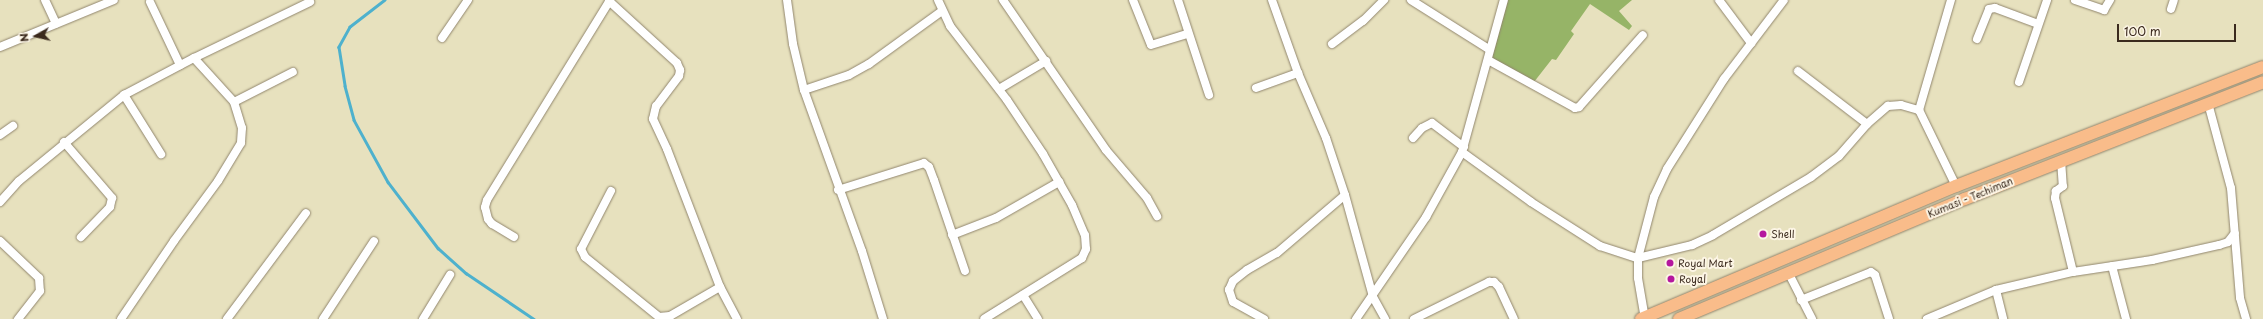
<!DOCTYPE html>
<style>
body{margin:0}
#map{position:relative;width:2263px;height:319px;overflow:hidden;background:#e7e1be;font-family:"Playpen Sans",sans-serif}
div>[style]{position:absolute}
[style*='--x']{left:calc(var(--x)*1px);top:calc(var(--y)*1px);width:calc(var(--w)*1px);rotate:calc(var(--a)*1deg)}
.forest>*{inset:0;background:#96b467}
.stream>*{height:2.5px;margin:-1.25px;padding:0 1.25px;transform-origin:1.25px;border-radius:1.25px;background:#4eb1cd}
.roads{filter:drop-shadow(0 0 1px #91866e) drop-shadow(0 0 1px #91866e)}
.minor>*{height:8px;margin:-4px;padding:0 4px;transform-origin:4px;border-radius:4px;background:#fff}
.highway>*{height:12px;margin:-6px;padding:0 6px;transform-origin:6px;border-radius:6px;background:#f9bc8a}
.dots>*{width:11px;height:11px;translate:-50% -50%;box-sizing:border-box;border:2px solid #fcf5e5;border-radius:50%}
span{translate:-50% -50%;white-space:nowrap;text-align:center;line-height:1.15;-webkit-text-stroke:4px #fcf5e5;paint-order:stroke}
.street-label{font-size:10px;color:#3b2a1e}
.poi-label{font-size:10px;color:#3b2a1e}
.left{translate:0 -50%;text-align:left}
.north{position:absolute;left:16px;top:16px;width:40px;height:40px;-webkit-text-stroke:3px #fcf5e5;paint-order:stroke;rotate:262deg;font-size:11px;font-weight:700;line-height:16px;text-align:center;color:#3b2a1e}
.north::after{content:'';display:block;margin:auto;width:14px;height:18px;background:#3b2a1e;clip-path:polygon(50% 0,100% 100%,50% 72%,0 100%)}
.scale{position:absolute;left:2117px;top:24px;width:119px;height:18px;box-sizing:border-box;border:2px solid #3b2a1e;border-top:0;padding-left:5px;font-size:12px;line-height:14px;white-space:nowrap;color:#3b2a1e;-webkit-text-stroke:3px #fcf5e5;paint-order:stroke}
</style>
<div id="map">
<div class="forest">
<i style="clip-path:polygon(1508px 0,1632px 0,1619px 11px,1632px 26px,1629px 30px,1590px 4px,1571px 31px,1574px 34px,1556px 60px,1552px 59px,1534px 82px,1492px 58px)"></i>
</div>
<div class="stream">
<i style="--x:385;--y:0;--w:44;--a:142.4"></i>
<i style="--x:350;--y:27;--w:23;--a:119"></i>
<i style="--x:339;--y:47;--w:39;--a:81"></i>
<i style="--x:345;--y:86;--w:35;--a:75"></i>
<i style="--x:354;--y:120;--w:71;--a:61.3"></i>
<i style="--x:388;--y:182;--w:83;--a:52.9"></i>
<i style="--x:438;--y:248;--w:38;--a:42"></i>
<i style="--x:466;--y:273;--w:82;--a:34.1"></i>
</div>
<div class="roads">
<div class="minor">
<i style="--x:45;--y:0;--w:26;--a:65"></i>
<i style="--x:787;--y:0;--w:44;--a:82.2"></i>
<i style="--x:793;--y:44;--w:47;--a:76.6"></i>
<i style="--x:804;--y:90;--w:171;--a:70.2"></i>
<i style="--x:862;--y:251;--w:71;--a:72.8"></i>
<i style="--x:938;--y:0;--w:29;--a:65"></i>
<i style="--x:950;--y:26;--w:93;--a:52.4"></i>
<i style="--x:1007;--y:100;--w:65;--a:56.3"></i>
<i style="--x:1043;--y:154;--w:59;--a:60.4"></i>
<i style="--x:1072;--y:205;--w:33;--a:67"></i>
<i style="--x:1085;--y:235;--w:14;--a:86"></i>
<i style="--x:1086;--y:249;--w:10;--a:114"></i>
<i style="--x:1082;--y:258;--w:115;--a:148.1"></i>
<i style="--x:1003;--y:0;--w:182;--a:55.5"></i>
<i style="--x:1106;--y:150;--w:63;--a:49.5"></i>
<i style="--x:1147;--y:198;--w:21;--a:61"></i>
<i style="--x:1133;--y:0;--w:48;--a:68.2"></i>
<i style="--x:1151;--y:45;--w:38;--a:-17"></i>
<i style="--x:1178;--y:0;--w:100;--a:71.9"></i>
<i style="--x:1272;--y:0;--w:77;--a:70.4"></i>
<i style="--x:1298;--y:73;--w:71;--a:66.7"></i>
<i style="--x:1326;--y:138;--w:60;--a:71.6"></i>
<i style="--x:1345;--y:195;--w:106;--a:74.6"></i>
<i style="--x:1373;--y:297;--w:25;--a:61"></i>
<i style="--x:1411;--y:0;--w:93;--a:32.3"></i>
<i style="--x:1719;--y:0;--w:54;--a:53.3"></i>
<i style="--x:1951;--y:0;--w:115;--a:106.2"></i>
<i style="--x:1919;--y:110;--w:85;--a:64"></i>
<i style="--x:2075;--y:0;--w:31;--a:19"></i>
<i style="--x:2104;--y:10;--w:12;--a:-59"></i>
<i style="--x:609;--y:1;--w:92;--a:42.4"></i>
<i style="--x:677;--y:63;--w:8;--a:67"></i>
<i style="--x:680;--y:70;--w:6;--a:99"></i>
<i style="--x:679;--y:76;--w:38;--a:127"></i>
<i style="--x:656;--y:106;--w:13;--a:103"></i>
<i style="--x:653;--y:119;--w:33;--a:65"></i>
<i style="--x:667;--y:149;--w:148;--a:69"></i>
<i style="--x:720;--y:287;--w:36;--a:62"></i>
<i style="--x:150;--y:2;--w:70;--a:64.5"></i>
<i style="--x:2171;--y:9;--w:9;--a:-72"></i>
<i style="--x:442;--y:38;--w:46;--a:-55.6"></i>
<i style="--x:1977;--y:39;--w:32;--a:-68"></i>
<i style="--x:1989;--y:9;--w:6;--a:-9"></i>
<i style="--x:1995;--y:8;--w:46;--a:20.4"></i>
<i style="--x:1332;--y:44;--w:39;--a:-37"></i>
<i style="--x:1363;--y:21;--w:30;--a:-45"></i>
<i style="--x:0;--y:47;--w:123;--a:-22.4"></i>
<i style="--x:194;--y:58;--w:129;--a:-25.8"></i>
<i style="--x:1488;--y:60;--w:99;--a:28.9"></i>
<i style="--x:1575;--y:108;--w:4;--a:-14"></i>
<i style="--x:1579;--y:107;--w:96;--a:-48.4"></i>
<i style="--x:1798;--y:71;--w:87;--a:37.5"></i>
<i style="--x:2019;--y:82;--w:87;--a:-71.1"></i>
<i style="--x:1256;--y:88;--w:45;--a:-19.7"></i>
<i style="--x:999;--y:89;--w:55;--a:-30.8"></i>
<i style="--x:804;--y:90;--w:47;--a:-18.4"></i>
<i style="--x:849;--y:75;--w:23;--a:-29"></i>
<i style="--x:869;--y:64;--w:90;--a:-36"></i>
<i style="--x:124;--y:95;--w:70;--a:57.9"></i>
<i style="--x:234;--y:102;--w:66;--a:-27"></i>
<i style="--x:2208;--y:103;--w:88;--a:74.9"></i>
<i style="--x:2231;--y:188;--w:110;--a:85.3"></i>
<i style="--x:2240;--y:298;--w:22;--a:74"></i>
<i style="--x:0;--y:135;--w:16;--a:-35"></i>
<i style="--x:1413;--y:138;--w:13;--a:-48"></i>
<i style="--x:1422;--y:128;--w:11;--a:-27"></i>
<i style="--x:1432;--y:123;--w:40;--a:37"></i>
<i style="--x:64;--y:142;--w:74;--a:49.4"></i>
<i style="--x:112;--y:198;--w:9;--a:103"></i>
<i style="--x:110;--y:207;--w:42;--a:134"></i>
<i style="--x:1462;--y:152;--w:85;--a:35.9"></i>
<i style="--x:1531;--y:202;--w:82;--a:32.5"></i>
<i style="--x:1600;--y:246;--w:40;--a:18"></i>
<i style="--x:1638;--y:258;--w:56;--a:-13.5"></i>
<i style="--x:1692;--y:245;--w:23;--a:-25"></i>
<i style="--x:1713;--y:235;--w:114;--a:-30.6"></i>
<i style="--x:1811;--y:177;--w:35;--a:-37"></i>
<i style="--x:1839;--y:156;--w:43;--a:-48.8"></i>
<i style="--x:1867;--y:124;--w:28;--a:-41"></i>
<i style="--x:1888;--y:106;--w:13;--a:-4"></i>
<i style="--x:1901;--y:105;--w:19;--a:16"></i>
<i style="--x:2061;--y:160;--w:26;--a:86"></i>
<i style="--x:2063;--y:186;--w:9;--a:144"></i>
<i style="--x:2056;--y:191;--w:7;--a:98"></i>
<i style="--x:2055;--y:198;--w:76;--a:76.3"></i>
<i style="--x:838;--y:190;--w:90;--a:-17.4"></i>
<i style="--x:924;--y:163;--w:6;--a:39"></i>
<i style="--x:929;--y:167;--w:14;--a:69"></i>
<i style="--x:934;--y:180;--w:96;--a:71.2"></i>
<i style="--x:611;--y:191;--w:65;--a:117.3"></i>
<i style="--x:581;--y:249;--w:9;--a:63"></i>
<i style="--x:585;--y:257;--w:95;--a:39"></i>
<i style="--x:659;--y:317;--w:11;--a:-5"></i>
<i style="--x:670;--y:316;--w:58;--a:-30.1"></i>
<i style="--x:0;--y:202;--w:28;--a:-48"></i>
<i style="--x:19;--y:181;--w:136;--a:-39.3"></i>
<i style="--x:124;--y:95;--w:79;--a:-27.9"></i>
<i style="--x:194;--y:58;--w:59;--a:47.7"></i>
<i style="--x:234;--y:102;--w:27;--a:73"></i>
<i style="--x:242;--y:128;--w:15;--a:94"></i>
<i style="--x:241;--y:143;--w:44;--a:121.2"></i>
<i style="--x:218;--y:181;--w:74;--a:126.3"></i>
<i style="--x:174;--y:241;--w:94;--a:124.2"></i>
<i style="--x:952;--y:235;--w:47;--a:-21.1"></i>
<i style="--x:996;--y:218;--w:73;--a:-29.7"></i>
<i style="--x:514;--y:237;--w:26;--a:-149"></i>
<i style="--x:492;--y:224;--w:6;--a:-129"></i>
<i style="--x:488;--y:219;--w:12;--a:-104"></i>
<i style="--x:485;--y:207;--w:7;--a:-74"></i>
<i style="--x:487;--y:200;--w:235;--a:-58.4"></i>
<i style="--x:0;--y:241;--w:54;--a:43.5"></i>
<i style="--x:39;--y:278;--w:13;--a:86"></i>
<i style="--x:40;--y:291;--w:36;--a:128"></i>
<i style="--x:2112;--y:266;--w:55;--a:75.2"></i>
<i style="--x:1788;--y:272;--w:53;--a:62.9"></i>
<i style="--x:1996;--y:290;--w:30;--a:76"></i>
<i style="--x:1023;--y:295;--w:28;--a:58"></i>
<i style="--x:1801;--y:300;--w:75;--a:-21.8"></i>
<i style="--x:1871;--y:272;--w:5;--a:37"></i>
<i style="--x:1875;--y:275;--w:46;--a:72.3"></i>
<i style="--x:227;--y:319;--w:132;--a:-53.3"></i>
<i style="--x:323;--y:319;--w:93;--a:-56.8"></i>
<i style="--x:423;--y:319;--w:52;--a:-58.5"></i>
<i style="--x:1264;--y:319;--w:35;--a:-151"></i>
<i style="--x:1233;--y:302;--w:13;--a:-108"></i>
<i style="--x:1229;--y:290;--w:10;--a:-66"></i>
<i style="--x:1233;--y:281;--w:18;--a:-38"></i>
<i style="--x:1247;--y:270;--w:34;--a:-30"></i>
<i style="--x:1277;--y:253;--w:89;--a:-40.5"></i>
<i style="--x:1356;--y:319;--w:124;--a:-55.5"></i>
<i style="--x:1426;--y:217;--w:74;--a:-61"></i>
<i style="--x:1462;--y:152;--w:158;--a:-74.6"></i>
<i style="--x:1414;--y:319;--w:84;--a:-26.3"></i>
<i style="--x:1489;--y:282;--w:5;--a:0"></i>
<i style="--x:1494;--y:282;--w:7;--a:45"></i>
<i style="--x:1499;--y:287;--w:35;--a:65"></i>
<i style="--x:1645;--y:319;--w:42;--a:-99.7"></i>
<i style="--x:1638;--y:278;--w:20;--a:-90"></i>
<i style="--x:1638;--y:258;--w:63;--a:-75.3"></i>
<i style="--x:1654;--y:197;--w:31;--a:-65"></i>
<i style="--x:1667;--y:169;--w:107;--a:-57.7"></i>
<i style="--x:1724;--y:79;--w:99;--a:-52.8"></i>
<i style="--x:1927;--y:319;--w:75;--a:-22.8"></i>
<i style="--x:1996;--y:290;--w:79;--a:-13.2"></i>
<i style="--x:2073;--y:272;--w:80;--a:-8.6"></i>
<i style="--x:2152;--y:260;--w:69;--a:-12.6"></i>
<i style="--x:2219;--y:245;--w:9;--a:-18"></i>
<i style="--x:2228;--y:242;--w:11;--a:-52"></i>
</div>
<div class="highway">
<i style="--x:1641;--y:319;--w:342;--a:-22.9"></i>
<i style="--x:1956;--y:186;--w:329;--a:-21.2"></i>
<i style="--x:1679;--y:319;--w:310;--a:-22.8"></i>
<i style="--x:1965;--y:199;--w:320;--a:-21.4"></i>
</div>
</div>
<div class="dots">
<i style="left:1763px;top:234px;background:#b5179e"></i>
<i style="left:1670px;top:263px;background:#b5179e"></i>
<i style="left:1671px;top:279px;background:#b5179e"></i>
</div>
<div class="street-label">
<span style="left:1970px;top:197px;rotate:-22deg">Kumasi - Techiman</span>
</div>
<div class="poi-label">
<span class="left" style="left:1771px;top:234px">Shell</span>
<span class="left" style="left:1678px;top:263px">Royal Mart</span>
<span class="left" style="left:1679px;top:279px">Royal</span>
</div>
<div class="north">N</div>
<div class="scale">100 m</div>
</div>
